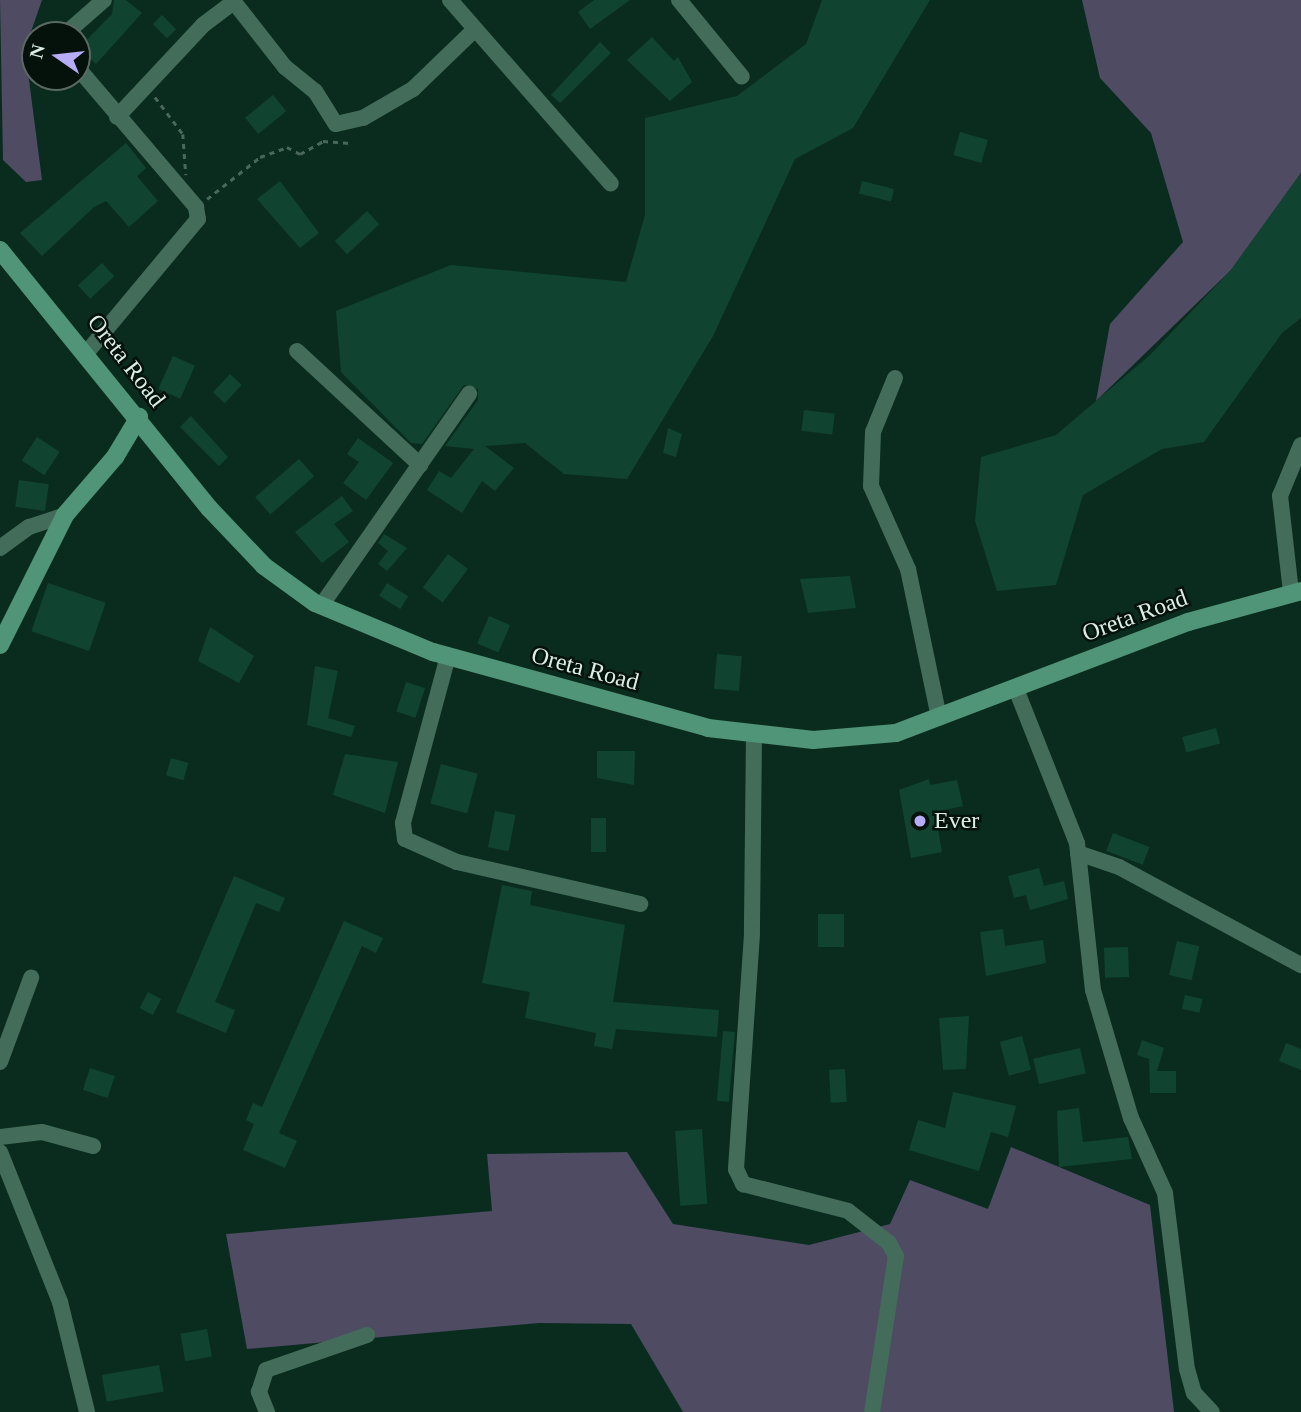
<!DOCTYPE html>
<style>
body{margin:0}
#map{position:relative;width:1301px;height:1412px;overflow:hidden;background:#0a2c1f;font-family:"Times New Roman",serif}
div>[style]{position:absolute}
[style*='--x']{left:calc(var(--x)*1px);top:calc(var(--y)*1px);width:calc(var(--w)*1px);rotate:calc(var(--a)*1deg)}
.green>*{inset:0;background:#4e4b63}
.building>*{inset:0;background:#104430;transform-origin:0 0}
.path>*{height:2.5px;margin-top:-1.25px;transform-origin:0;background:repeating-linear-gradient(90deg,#49675a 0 5px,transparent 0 10px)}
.street>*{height:16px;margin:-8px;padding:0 8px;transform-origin:8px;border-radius:8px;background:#436d5a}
.secondary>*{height:18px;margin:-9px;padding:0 9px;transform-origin:9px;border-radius:9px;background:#509577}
.dots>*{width:19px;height:19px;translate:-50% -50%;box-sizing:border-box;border:4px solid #05110b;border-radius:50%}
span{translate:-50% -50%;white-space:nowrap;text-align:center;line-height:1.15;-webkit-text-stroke:5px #05110b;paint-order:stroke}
.street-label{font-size:24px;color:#dcefe5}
.poi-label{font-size:24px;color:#dcefe5}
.left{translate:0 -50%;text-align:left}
.north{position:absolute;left:21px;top:21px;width:70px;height:70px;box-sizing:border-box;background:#05110b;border:2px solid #5b6a62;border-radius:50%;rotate:284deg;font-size:19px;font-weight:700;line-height:28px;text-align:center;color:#dcefe5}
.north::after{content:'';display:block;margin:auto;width:24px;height:32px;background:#b6acf8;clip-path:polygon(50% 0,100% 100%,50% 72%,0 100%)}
</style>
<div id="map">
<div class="green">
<i style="clip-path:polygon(0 0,42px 0,25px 49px,42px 180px,26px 182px,3px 160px)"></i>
<i style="clip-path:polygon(1082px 0,1301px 0,1301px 173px,1231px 270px,1096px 401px,1110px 324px,1183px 242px,1151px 133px,1100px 78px)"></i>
<i style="clip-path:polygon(1011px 1147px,1150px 1205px,1174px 1412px,683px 1412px,631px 1324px,539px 1323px,247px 1349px,226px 1234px,492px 1211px,487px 1154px,627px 1152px,673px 1224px,809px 1245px,890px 1224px,910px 1180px,988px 1209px)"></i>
</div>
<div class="building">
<i style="clip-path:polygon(114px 0,126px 0,142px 13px,96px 64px,79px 48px,112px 14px)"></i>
<i style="clip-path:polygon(594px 0,630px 0,590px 29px,578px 12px)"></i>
<i style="clip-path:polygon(822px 0,930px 0,853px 128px,795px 159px,713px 336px,627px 479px,564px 474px,525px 443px,485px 446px,514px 468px,495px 491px,482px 481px,462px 513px,427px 490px,439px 471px,451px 478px,474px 449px,445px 446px,478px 400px,478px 389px,464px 385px,422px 444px,411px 443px,341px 372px,336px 311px,451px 265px,626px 282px,645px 215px,645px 118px,737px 96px,806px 44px)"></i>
<i style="left:162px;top:15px;width:20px;height:13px;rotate:45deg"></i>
<i style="clip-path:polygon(652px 37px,674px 61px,678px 57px,692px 82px,670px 101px,627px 60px)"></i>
<i style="clip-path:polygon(600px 42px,611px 53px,560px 103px,551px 95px)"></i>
<i style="left:273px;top:95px;width:21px;height:36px;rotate:51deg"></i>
<i style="left:960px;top:132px;width:29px;height:24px;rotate:16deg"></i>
<i style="clip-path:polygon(126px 143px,146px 168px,137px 176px,158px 201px,129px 227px,106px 201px,94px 207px,42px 256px,20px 233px)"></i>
<i style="clip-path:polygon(1301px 173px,1301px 318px,1282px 333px,1204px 442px,1162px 449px,1083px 495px,1056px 585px,997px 591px,975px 521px,981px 457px,1056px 435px,1150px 355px,1231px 270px)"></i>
<i style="clip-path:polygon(280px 181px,319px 233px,300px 248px,257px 199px)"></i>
<i style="left:862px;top:181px;width:33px;height:13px;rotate:14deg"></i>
<i style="left:367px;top:211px;width:18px;height:44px;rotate:47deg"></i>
<i style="left:102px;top:263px;width:18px;height:33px;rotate:47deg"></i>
<i style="left:173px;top:356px;width:24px;height:36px;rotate:24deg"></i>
<i style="left:230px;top:374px;width:16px;height:25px;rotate:43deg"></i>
<i style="left:804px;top:410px;width:31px;height:21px;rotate:7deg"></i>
<i style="clip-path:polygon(191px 416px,228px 457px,219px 466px,180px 427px)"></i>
<i style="clip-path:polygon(668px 428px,682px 434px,676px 457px,663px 453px)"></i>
<i style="left:37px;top:437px;width:27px;height:28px;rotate:33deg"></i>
<i style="clip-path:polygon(358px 438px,393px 463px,366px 500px,343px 483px,359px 462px,347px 454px)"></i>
<i style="left:299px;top:459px;width:23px;height:58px;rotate:49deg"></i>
<i style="left:19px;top:480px;width:30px;height:27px;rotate:8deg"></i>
<i style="clip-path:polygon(342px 496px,353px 511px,334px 524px,349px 542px,322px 563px,295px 532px)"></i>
<i style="clip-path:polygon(384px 534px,407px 548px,387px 571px,378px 564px,388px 551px,378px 543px)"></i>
<i style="left:448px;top:554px;width:25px;height:42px;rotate:37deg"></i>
<i style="clip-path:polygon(850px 576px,856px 608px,808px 613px,800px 579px)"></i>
<i style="left:48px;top:583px;width:61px;height:51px;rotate:19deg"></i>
<i style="left:387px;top:583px;width:25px;height:15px;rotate:32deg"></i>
<i style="left:489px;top:616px;width:23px;height:30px;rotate:23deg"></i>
<i style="clip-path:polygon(210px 627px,254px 656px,239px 683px,198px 661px)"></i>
<i style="left:717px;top:654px;width:25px;height:35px;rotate:5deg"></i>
<i style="clip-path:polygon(315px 666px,338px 671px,328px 718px,355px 726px,351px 737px,307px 725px)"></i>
<i style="left:406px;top:682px;width:20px;height:31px;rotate:18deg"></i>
<i style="left:1216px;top:728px;width:16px;height:35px;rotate:75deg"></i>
<i style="clip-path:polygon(597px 751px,635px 751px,634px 785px,597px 778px)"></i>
<i style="clip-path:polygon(345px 754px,398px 762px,385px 813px,333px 795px)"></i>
<i style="left:171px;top:758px;width:18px;height:18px;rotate:16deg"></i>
<i style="left:441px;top:764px;width:38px;height:41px;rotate:15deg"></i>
<i style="clip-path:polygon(929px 779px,930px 785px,957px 780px,963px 806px,935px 812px,942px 852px,911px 858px,899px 790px)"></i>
<i style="left:495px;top:811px;width:21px;height:37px;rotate:11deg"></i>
<i style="left:591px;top:818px;width:15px;height:34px"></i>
<i style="left:1113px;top:833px;width:39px;height:19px;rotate:21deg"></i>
<i style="clip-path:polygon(1039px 868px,1044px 886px,1064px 881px,1068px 899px,1030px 910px,1026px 895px,1014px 898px,1008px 876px)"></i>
<i style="clip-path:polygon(234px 876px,285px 898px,279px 912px,256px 903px,215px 1002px,235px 1010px,226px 1033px,176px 1012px)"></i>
<i style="clip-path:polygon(502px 885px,532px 891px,530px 905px,625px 925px,613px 1002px,719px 1010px,717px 1037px,616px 1029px,612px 1049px,594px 1046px,596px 1033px,525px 1018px,530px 992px,482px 983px)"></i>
<i style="left:818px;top:914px;width:26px;height:33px"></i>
<i style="clip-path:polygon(344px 921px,383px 938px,376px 953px,362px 946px,279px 1133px,297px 1141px,285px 1168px,243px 1150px,254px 1124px,246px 1120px,253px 1103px,262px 1107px)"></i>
<i style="clip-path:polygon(1003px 929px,1005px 946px,1043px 940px,1046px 963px,986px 976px,980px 932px)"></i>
<i style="left:1177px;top:941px;width:23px;height:35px;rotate:13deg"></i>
<i style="left:1128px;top:947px;width:30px;height:24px;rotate:88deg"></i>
<i style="left:148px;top:992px;width:15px;height:18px;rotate:28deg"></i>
<i style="left:1185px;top:995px;width:18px;height:14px;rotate:13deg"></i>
<i style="clip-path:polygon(969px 1016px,966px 1069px,943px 1070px,939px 1018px)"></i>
<i style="left:723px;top:1031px;width:12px;height:70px;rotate:5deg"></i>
<i style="left:1022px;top:1036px;width:35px;height:23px;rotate:75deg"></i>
<i style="clip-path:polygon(1142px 1040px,1164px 1048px,1157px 1071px,1176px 1071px,1176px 1093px,1150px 1093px,1149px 1059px,1137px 1055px)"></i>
<i style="clip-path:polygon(1286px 1043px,1301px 1049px,1301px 1070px,1279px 1061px)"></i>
<i style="left:1080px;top:1048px;width:26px;height:48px;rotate:77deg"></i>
<i style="left:90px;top:1068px;width:26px;height:23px;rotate:18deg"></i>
<i style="left:845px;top:1069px;width:33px;height:16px;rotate:87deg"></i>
<i style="clip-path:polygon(953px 1092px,1016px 1106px,1008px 1137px,991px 1132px,979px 1171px,909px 1150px,918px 1120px,945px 1128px)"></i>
<i style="clip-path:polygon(1079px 1108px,1083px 1142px,1128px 1137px,1132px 1159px,1059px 1167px,1057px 1111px)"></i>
<i style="left:702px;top:1129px;width:75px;height:27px;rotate:86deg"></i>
<i style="left:207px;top:1329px;width:28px;height:27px;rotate:80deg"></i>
<i style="left:159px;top:1365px;width:27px;height:58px;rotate:80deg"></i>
</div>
<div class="path">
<i style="--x:155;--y:97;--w:46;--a:52.9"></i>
<i style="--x:183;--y:134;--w:41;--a:85.8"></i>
<i style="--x:207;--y:199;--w:68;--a:-38.4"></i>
<i style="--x:260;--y:157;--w:29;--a:-20"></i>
<i style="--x:287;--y:147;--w:15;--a:28"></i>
<i style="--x:300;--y:154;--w:26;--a:-29"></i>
<i style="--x:323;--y:141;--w:27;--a:4"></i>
</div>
<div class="street">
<i style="--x:450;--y:0;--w:244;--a:48.8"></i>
<i style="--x:679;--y:0;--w:99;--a:50.7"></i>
<i style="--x:64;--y:35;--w:53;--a:-41.2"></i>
<i style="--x:77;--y:67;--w:184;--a:49.6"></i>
<i style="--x:196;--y:207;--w:12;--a:81"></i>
<i style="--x:198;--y:219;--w:172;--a:129.8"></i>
<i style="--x:117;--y:117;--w:126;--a:-46.9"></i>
<i style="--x:203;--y:25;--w:39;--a:-37"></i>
<i style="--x:234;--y:2;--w:83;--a:51.9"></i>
<i style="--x:285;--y:67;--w:38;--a:39"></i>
<i style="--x:315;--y:91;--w:39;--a:58"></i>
<i style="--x:336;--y:124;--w:28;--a:-13"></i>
<i style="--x:363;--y:118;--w:58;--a:-30.1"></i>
<i style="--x:413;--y:89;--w:85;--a:-44"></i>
<i style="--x:297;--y:351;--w:168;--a:42.8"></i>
<i style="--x:895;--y:378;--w:58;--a:112.2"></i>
<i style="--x:873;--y:432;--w:54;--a:92.1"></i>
<i style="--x:871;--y:486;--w:91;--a:66"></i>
<i style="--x:908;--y:569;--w:152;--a:78.2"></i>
<i style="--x:0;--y:548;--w:36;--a:-36"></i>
<i style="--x:29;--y:527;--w:38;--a:-18"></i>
<i style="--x:1291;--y:592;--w:97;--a:-96.5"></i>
<i style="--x:1280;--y:496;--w:55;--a:-67.6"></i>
<i style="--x:321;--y:606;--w:259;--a:-55.1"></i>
<i style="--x:448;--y:656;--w:173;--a:105.1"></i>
<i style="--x:403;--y:823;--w:16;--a:83"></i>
<i style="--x:405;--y:839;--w:57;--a:23.9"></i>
<i style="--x:457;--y:862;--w:188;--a:12.9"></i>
<i style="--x:1016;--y:689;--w:166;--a:68.4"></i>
<i style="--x:1077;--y:843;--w:148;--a:83.8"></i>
<i style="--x:1093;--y:990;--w:134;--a:73.5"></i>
<i style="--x:1131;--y:1118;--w:82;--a:65.6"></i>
<i style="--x:1165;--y:1193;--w:177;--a:82.9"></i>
<i style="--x:1187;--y:1369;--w:25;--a:74"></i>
<i style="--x:1194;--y:1393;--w:26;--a:47"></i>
<i style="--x:754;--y:733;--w:201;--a:90.6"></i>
<i style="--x:752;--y:934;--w:236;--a:93.9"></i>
<i style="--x:736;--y:1169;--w:17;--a:65"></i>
<i style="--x:743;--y:1184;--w:108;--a:14.4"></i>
<i style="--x:848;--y:1211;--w:52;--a:38"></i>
<i style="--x:889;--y:1243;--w:15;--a:62"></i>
<i style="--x:896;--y:1256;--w:158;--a:98.7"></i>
<i style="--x:1078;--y:853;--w:43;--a:18.9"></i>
<i style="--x:1119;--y:867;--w:207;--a:28.3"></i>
<i style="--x:0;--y:1062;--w:90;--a:-69.7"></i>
<i style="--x:0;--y:1137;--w:42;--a:-6.8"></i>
<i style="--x:42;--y:1132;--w:53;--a:15.4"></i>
<i style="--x:0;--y:1152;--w:162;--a:68.2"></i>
<i style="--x:60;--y:1302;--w:113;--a:76.2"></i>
<i style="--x:267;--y:1412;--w:22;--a:-112"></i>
<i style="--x:259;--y:1392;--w:23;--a:-72"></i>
<i style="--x:266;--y:1370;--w:107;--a:-19.1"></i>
</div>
<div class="secondary">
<i style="--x:0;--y:250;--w:332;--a:51"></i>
<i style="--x:209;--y:508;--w:80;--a:46.5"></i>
<i style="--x:264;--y:566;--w:63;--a:36"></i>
<i style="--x:315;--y:603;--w:128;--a:22.6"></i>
<i style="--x:433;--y:652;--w:285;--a:15.4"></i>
<i style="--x:708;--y:728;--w:106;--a:6.5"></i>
<i style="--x:813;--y:740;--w:83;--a:-4.8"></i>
<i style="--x:896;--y:733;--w:312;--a:-20.8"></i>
<i style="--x:1188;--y:622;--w:117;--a:-15.3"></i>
<i style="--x:0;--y:645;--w:145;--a:-63.4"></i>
<i style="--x:65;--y:515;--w:77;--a:-49.2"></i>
<i style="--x:115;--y:457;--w:47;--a:-59"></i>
</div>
<div class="dots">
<i style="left:920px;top:821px;background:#b6acf8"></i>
</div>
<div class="street-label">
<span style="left:126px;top:361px;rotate:52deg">Oreta Road</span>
<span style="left:1135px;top:616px;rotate:-20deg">Oreta Road</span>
<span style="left:585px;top:669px;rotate:15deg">Oreta Road</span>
</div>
<div class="poi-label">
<span class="left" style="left:934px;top:821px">Ever</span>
</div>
<div class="north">N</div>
</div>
